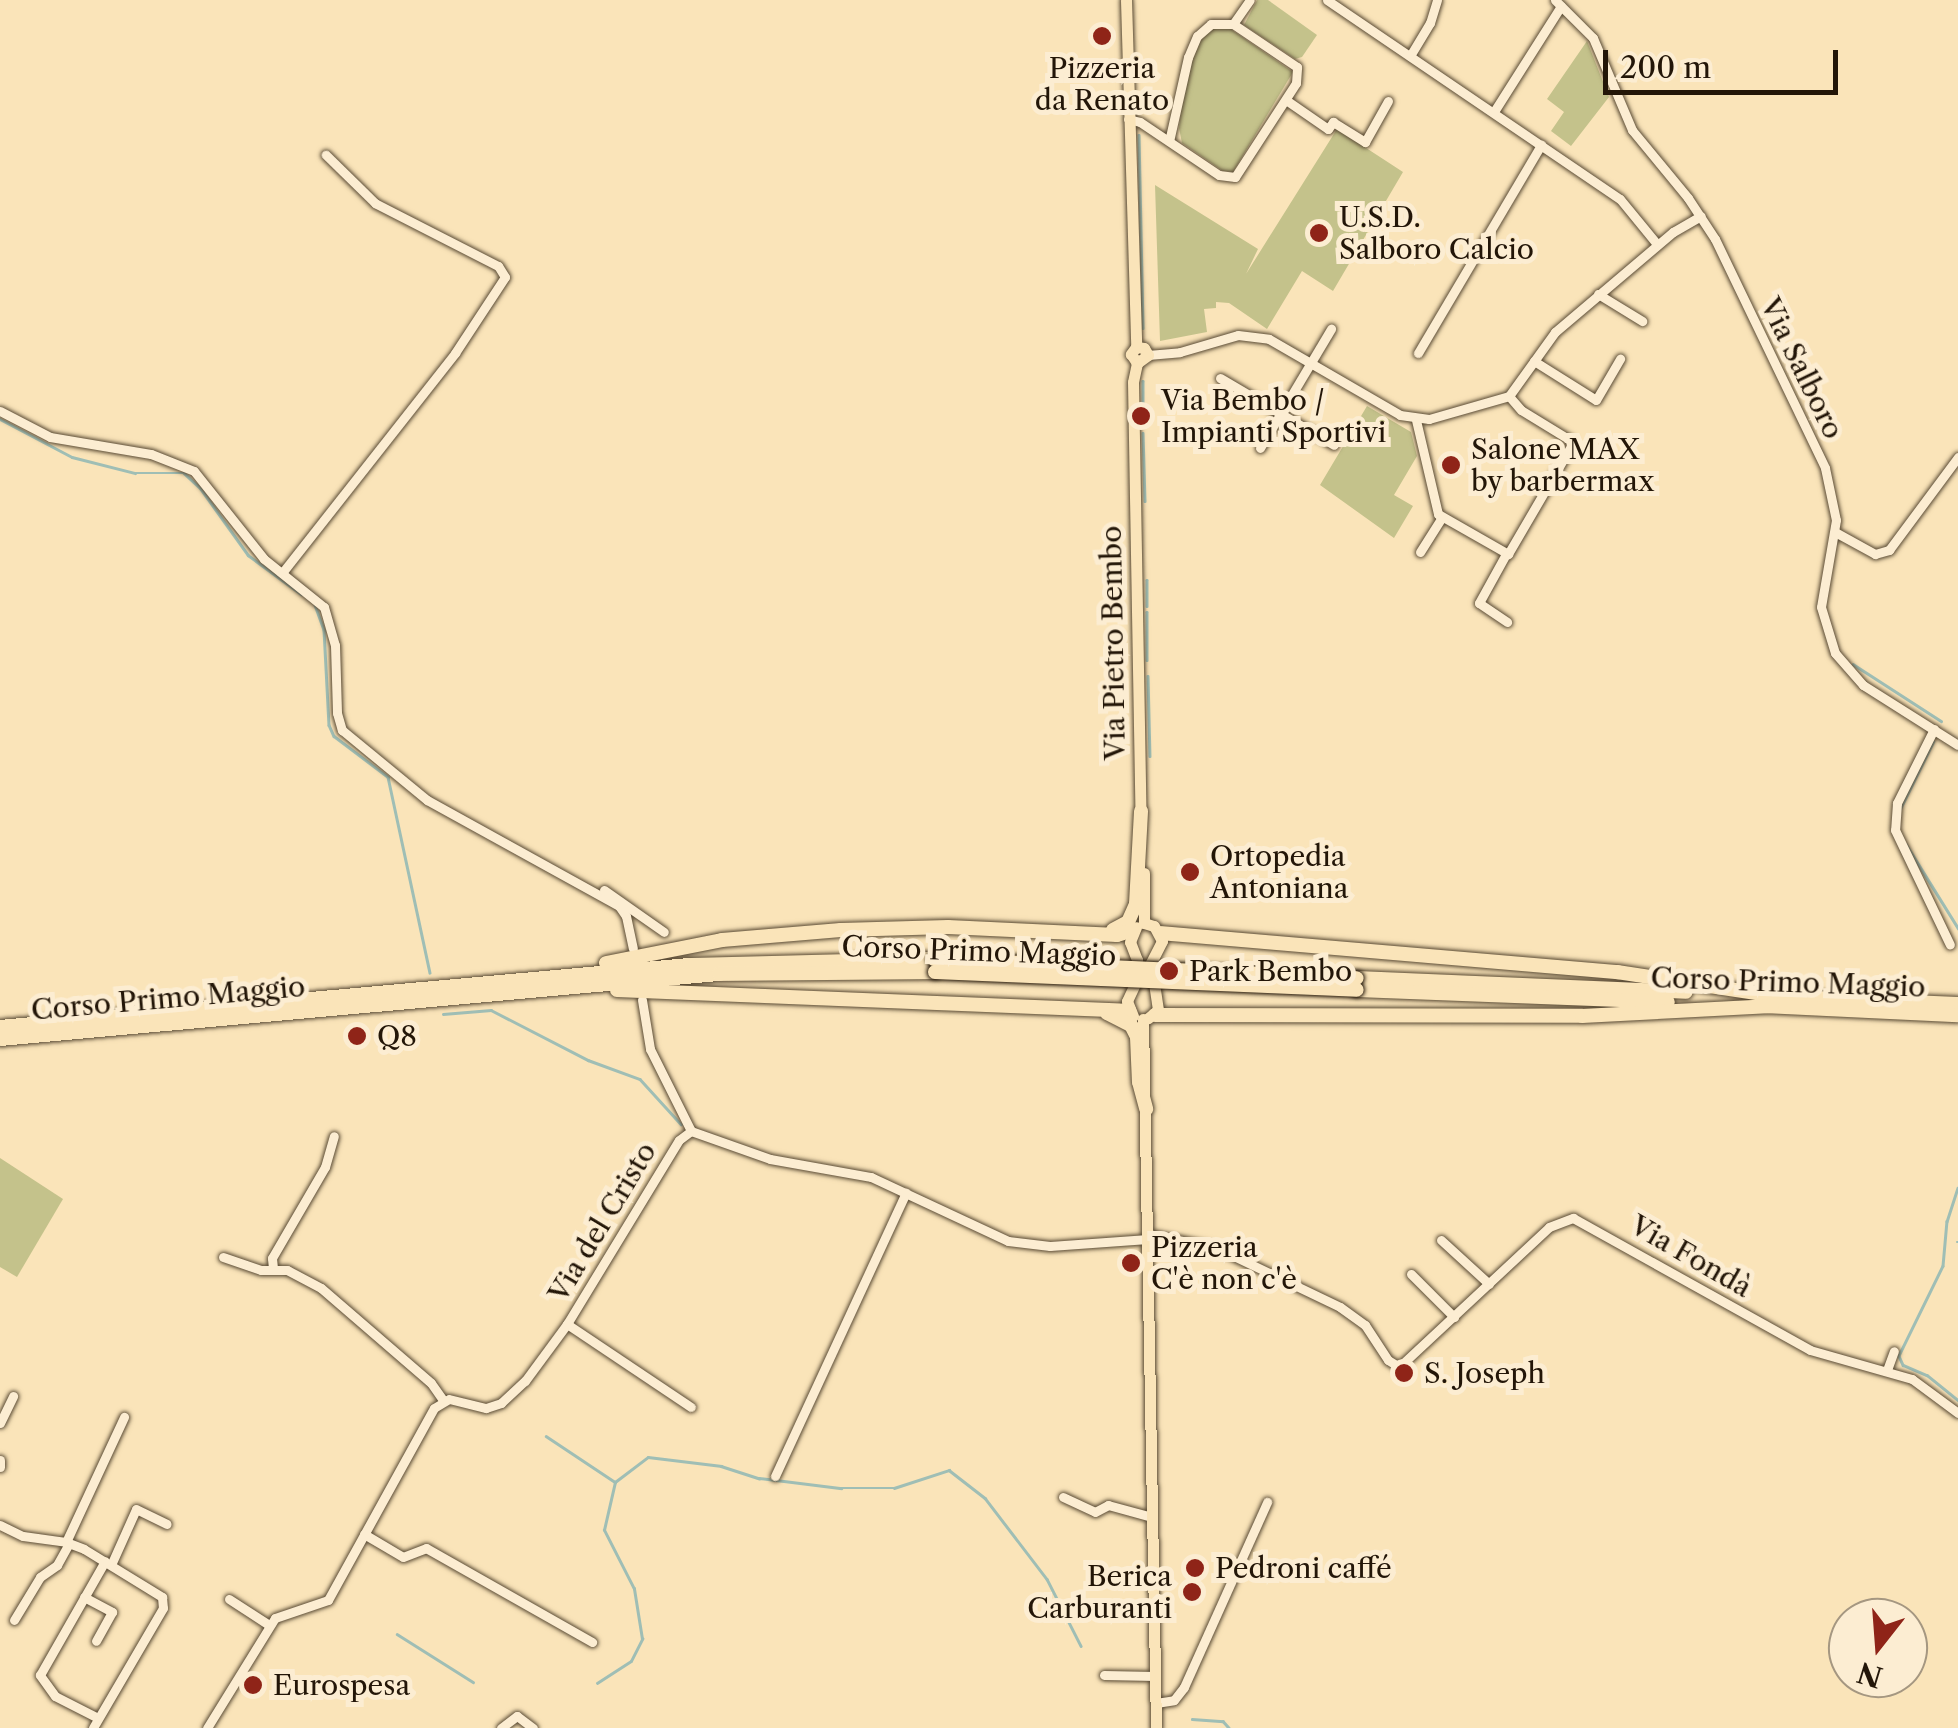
<!DOCTYPE html>
<meta charset="utf-8">
<style>
body{margin:0}
#map{position:relative;width:1958px;height:1728px;overflow:hidden;background:#fae4b9;font-family:"Libre Caslon Text",serif}
div>[style]{position:absolute}
[style*='--x']{left:calc(var(--x)*1px);top:calc(var(--y)*1px);width:calc(var(--w)*1px);rotate:calc(var(--a)*1deg)}
.green>*{inset:0;background:#c4c28b}
.stream>*{height:2.5px;margin:-1.25px;padding:0 1.25px;transform-origin:1.25px;border-radius:1.25px;background:#9fbeb5}
.roads{filter:drop-shadow(0 0 2px #594a34) drop-shadow(0 0 2px #594a34)}
.minor>*{height:9px;margin:-4.5px;padding:0 4.5px;transform-origin:4.5px;border-radius:4.5px;background:#fcedd2}
.major>*{height:11px;margin:-5.5px;padding:0 5.5px;transform-origin:5.5px;border-radius:5.5px;background:#fae4b9}
.highway>*{height:14px;margin:-7px;padding:0 7px;transform-origin:7px;border-radius:7px;background:#fae4b9}
.bridges{filter:drop-shadow(0 0 2px #231608) drop-shadow(0 0 2px #231608)}
.highway-bridge>*{height:14px;margin:-7px;padding:0 7px;transform-origin:7px;border-radius:7px;background:#fae4b9}
.dots>*{width:28px;height:28px;translate:-50% -50%;box-sizing:border-box;border:5px solid #fcedd2;border-radius:50%}
span{translate:-50% -50%;white-space:nowrap;text-align:center;line-height:1.15;-webkit-text-stroke:10px #fcedd2;paint-order:stroke}
.poi-label{font-size:28px;color:#231608}
.left{translate:0 -50%;text-align:left}
.right{translate:-100% -50%;text-align:right}
.street-label{font-size:28px;color:#231608}
.north{position:absolute;left:1828px;top:1598px;width:100px;height:100px;box-sizing:border-box;background:#fcedd2;border:2px solid #a59781;border-radius:50%;rotate:197deg;font-size:28px;font-weight:700;line-height:40px;text-align:center;color:#231608}
.north::after{content:'';display:block;margin:auto;width:35px;height:45px;background:#8f2418;clip-path:polygon(50% 0,100% 100%,50% 72%,0 100%)}
.scale{position:absolute;left:1603px;top:50px;width:235px;height:45px;box-sizing:border-box;border:5px solid #231608;border-top:0;padding-left:12px;font-size:30px;line-height:35px;white-space:nowrap;color:#231608;-webkit-text-stroke:8px #fcedd2;paint-order:stroke}
</style>
<div id="map">
<div class="green">
<i style="clip-path:polygon(1257px 0,1268px 0,1317px 35px,1302px 57px,1295px 59px,1244px 25px)"></i>
<i style="clip-path:polygon(1229px 28px,1293px 72px,1233px 172px,1223px 171px,1182px 143px,1179px 128px,1184px 83px,1201px 38px,1211px 29px)"></i>
<i style="clip-path:polygon(1587px 41px,1609px 97px,1571px 146px,1551px 131px,1564px 112px,1547px 99px)"></i>
<i style="clip-path:polygon(1337px 129px,1403px 172px,1333px 291px,1302px 271px,1267px 329px,1229px 303px,1216px 302px,1216px 308px,1204px 309px,1207px 332px,1160px 341px,1155px 185px,1258px 249px,1246px 274px)"></i>
<i style="clip-path:polygon(1367px 406px,1411px 432px,1417px 456px,1394px 495px,1413px 506px,1394px 538px,1320px 485px)"></i>
<i style="clip-path:polygon(0 1158px,63px 1199px,17px 1277px,0 1267px)"></i>
</div>
<div class="stream">
<i style="--x:1139;--y:135;--w:193;--a:88.8"></i>
<i style="--x:1143;--y:381;--w:27;--a:90"></i>
<i style="--x:0;--y:419;--w:81;--a:27.8"></i>
<i style="--x:72;--y:457;--w:65;--a:14.3"></i>
<i style="--x:135;--y:473;--w:49;--a:0"></i>
<i style="--x:184;--y:473;--w:23;--a:43"></i>
<i style="--x:201;--y:489;--w:81;--a:54.5"></i>
<i style="--x:248;--y:555;--w:66;--a:36.3"></i>
<i style="--x:1143;--y:433;--w:68;--a:88.3"></i>
<i style="--x:1147;--y:580;--w:26;--a:90"></i>
<i style="--x:315;--y:605;--w:27;--a:70"></i>
<i style="--x:324;--y:630;--w:95;--a:87"></i>
<i style="--x:329;--y:725;--w:12;--a:66"></i>
<i style="--x:334;--y:736;--w:68;--a:37.2"></i>
<i style="--x:388;--y:777;--w:200;--a:77.9"></i>
<i style="--x:1147;--y:612;--w:48;--a:90"></i>
<i style="--x:1853;--y:664;--w:105;--a:32.9"></i>
<i style="--x:1148;--y:676;--w:80;--a:88.6"></i>
<i style="--x:1900;--y:809;--w:75;--a:-63.8"></i>
<i style="--x:1906;--y:844;--w:99;--a:58.2"></i>
<i style="--x:443;--y:1014;--w:48;--a:-4.8"></i>
<i style="--x:491;--y:1010;--w:109;--a:27.3"></i>
<i style="--x:588;--y:1060;--w:55;--a:20.1"></i>
<i style="--x:640;--y:1079;--w:61;--a:47.7"></i>
<i style="--x:1958;--y:1188;--w:35;--a:108"></i>
<i style="--x:1947;--y:1221;--w:45;--a:95.1"></i>
<i style="--x:1943;--y:1266;--w:100;--a:116.1"></i>
<i style="--x:1899;--y:1356;--w:10;--a:66"></i>
<i style="--x:1903;--y:1365;--w:26;--a:23"></i>
<i style="--x:1927;--y:1375;--w:40;--a:39"></i>
<i style="--x:1957;--y:1242;--w:1;--a:0"></i>
<i style="--x:546;--y:1436;--w:83;--a:33.7"></i>
<i style="--x:615;--y:1482;--w:41;--a:-37.1"></i>
<i style="--x:648;--y:1457;--w:74;--a:7"></i>
<i style="--x:721;--y:1466;--w:40;--a:18"></i>
<i style="--x:759;--y:1478;--w:83;--a:7"></i>
<i style="--x:841;--y:1488;--w:53;--a:0"></i>
<i style="--x:894;--y:1488;--w:58;--a:-18.1"></i>
<i style="--x:949;--y:1470;--w:46;--a:37.9"></i>
<i style="--x:985;--y:1498;--w:102;--a:52.6"></i>
<i style="--x:1047;--y:1579;--w:75;--a:63.1"></i>
<i style="--x:397;--y:1634;--w:90;--a:32.3"></i>
<i style="--x:597;--y:1683;--w:40;--a:-32.9"></i>
<i style="--x:631;--y:1661;--w:25;--a:-63"></i>
<i style="--x:642;--y:1639;--w:51;--a:-99.1"></i>
<i style="--x:634;--y:1589;--w:66;--a:-117"></i>
<i style="--x:604;--y:1530;--w:49;--a:-77.1"></i>
<i style="--x:1192;--y:1719;--w:31;--a:4"></i>
<i style="--x:1223;--y:1721;--w:9;--a:49"></i>
</div>
<div class="roads">
<div class="minor">
<i style="--x:1327;--y:0;--w:354;--a:34.2"></i>
<i style="--x:1620;--y:199;--w:58;--a:50.6"></i>
<i style="--x:1555;--y:0;--w:54;--a:45"></i>
<i style="--x:1593;--y:38;--w:100;--a:67"></i>
<i style="--x:1632;--y:130;--w:88;--a:50.5"></i>
<i style="--x:1688;--y:198;--w:49;--a:56.6"></i>
<i style="--x:1715;--y:239;--w:254;--a:64.3"></i>
<i style="--x:1825;--y:468;--w:53;--a:78.1"></i>
<i style="--x:1836;--y:520;--w:88;--a:99.8"></i>
<i style="--x:1821;--y:607;--w:48;--a:73.1"></i>
<i style="--x:1835;--y:653;--w:43;--a:48.8"></i>
<i style="--x:1863;--y:685;--w:112;--a:32.3"></i>
<i style="--x:1233;--y:24;--w:29;--a:-55"></i>
<i style="--x:1410;--y:56;--w:39;--a:-59"></i>
<i style="--x:1430;--y:23;--w:24;--a:-73"></i>
<i style="--x:1286;--y:100;--w:51;--a:34.6"></i>
<i style="--x:1328;--y:129;--w:9;--a:-54"></i>
<i style="--x:1333;--y:122;--w:38;--a:32"></i>
<i style="--x:1365;--y:142;--w:47;--a:-60.7"></i>
<i style="--x:1495;--y:110;--w:123;--a:-57.6"></i>
<i style="--x:1128;--y:119;--w:12;--a:14"></i>
<i style="--x:1140;--y:122;--w:95;--a:33.9"></i>
<i style="--x:1219;--y:175;--w:16;--a:7"></i>
<i style="--x:1235;--y:177;--w:112;--a:-57"></i>
<i style="--x:1296;--y:83;--w:16;--a:-86"></i>
<i style="--x:1297;--y:67;--w:77;--a:-146.1"></i>
<i style="--x:1233;--y:24;--w:22;--a:180"></i>
<i style="--x:1211;--y:24;--w:18;--a:139"></i>
<i style="--x:1197;--y:36;--w:23;--a:113"></i>
<i style="--x:1188;--y:57;--w:86;--a:102.7"></i>
<i style="--x:1598;--y:294;--w:52;--a:31.5"></i>
<i style="--x:1418;--y:353;--w:242;--a:-59.4"></i>
<i style="--x:1148;--y:355;--w:32;--a:-5"></i>
<i style="--x:1180;--y:352;--w:60;--a:-16.3"></i>
<i style="--x:1238;--y:335;--w:31;--a:7"></i>
<i style="--x:1269;--y:339;--w:151;--a:30.1"></i>
<i style="--x:1400;--y:415;--w:29;--a:8"></i>
<i style="--x:1429;--y:419;--w:83;--a:-16"></i>
<i style="--x:1509;--y:396;--w:79;--a:-54.3"></i>
<i style="--x:1555;--y:332;--w:155;--a:-40.3"></i>
<i style="--x:1673;--y:232;--w:32;--a:-30"></i>
<i style="--x:1534;--y:361;--w:73;--a:32.2"></i>
<i style="--x:1596;--y:400;--w:48;--a:-59.7"></i>
<i style="--x:1220;--y:378;--w:132;--a:30.4"></i>
<i style="--x:0;--y:411;--w:56;--a:27.5"></i>
<i style="--x:50;--y:437;--w:102;--a:9.6"></i>
<i style="--x:151;--y:454;--w:46;--a:21.6"></i>
<i style="--x:194;--y:471;--w:112;--a:51.5"></i>
<i style="--x:264;--y:559;--w:77;--a:38.7"></i>
<i style="--x:324;--y:607;--w:40;--a:74"></i>
<i style="--x:335;--y:645;--w:68;--a:88.3"></i>
<i style="--x:337;--y:713;--w:18;--a:74"></i>
<i style="--x:342;--y:730;--w:110;--a:39.5"></i>
<i style="--x:427;--y:800;--w:219;--a:28.9"></i>
<i style="--x:619;--y:906;--w:12;--a:55"></i>
<i style="--x:626;--y:916;--w:33;--a:78"></i>
<i style="--x:1416;--y:420;--w:97;--a:76.8"></i>
<i style="--x:1438;--y:514;--w:81;--a:29.7"></i>
<i style="--x:1508;--y:554;--w:125;--a:-59.7"></i>
<i style="--x:1571;--y:446;--w:6;--a:-99"></i>
<i style="--x:1570;--y:440;--w:57;--a:-148.5"></i>
<i style="--x:1521;--y:410;--w:18;--a:-131"></i>
<i style="--x:1260;--y:448;--w:139;--a:-59.2"></i>
<i style="--x:1835;--y:532;--w:46;--a:28.8"></i>
<i style="--x:1875;--y:554;--w:15;--a:-16"></i>
<i style="--x:1889;--y:550;--w:116;--a:-53.4"></i>
<i style="--x:1420;--y:552;--w:41;--a:-57.8"></i>
<i style="--x:1506;--y:554;--w:56;--a:118.9"></i>
<i style="--x:1479;--y:603;--w:34;--a:34"></i>
<i style="--x:282;--y:573;--w:280;--a:-51.8"></i>
<i style="--x:455;--y:353;--w:91;--a:-56.7"></i>
<i style="--x:505;--y:277;--w:13;--a:-122"></i>
<i style="--x:498;--y:266;--w:138;--a:-152.9"></i>
<i style="--x:375;--y:203;--w:69;--a:-135.6"></i>
<i style="--x:1934;--y:729;--w:83;--a:116.6"></i>
<i style="--x:1897;--y:803;--w:27;--a:94"></i>
<i style="--x:1895;--y:830;--w:127;--a:64.4"></i>
<i style="--x:604;--y:890;--w:73;--a:35"></i>
<i style="--x:642;--y:1000;--w:50;--a:80.7"></i>
<i style="--x:650;--y:1049;--w:92;--a:63.4"></i>
<i style="--x:1148;--y:1234;--w:70;--a:11.5"></i>
<i style="--x:1217;--y:1248;--w:136;--a:25.6"></i>
<i style="--x:1340;--y:1307;--w:31;--a:36"></i>
<i style="--x:1365;--y:1325;--w:42;--a:56.7"></i>
<i style="--x:1388;--y:1360;--w:13;--a:32"></i>
<i style="--x:1399;--y:1367;--w:205;--a:-43"></i>
<i style="--x:1549;--y:1227;--w:26;--a:-21"></i>
<i style="--x:1573;--y:1218;--w:271;--a:29.1"></i>
<i style="--x:1810;--y:1350;--w:106;--a:15.9"></i>
<i style="--x:1912;--y:1379;--w:57;--a:36.5"></i>
<i style="--x:1441;--y:1240;--w:65;--a:42.5"></i>
<i style="--x:223;--y:1257;--w:40;--a:18.9"></i>
<i style="--x:261;--y:1270;--w:26;--a:0"></i>
<i style="--x:287;--y:1270;--w:38;--a:28"></i>
<i style="--x:321;--y:1288;--w:145;--a:40.8"></i>
<i style="--x:431;--y:1383;--w:21;--a:55"></i>
<i style="--x:273;--y:1268;--w:10;--a:-96"></i>
<i style="--x:272;--y:1258;--w:105;--a:-59.8"></i>
<i style="--x:325;--y:1167;--w:32;--a:-74"></i>
<i style="--x:1411;--y:1274;--w:61;--a:45"></i>
<i style="--x:567;--y:1324;--w:149;--a:33.8"></i>
<i style="--x:1887;--y:1370;--w:20;--a:-70"></i>
<i style="--x:0;--y:1423;--w:30;--a:-64"></i>
<i style="--x:0;--y:1460;--w:7;--a:90"></i>
<i style="--x:775;--y:1476;--w:312;--a:-65.2"></i>
<i style="--x:1063;--y:1497;--w:35;--a:25"></i>
<i style="--x:1095;--y:1512;--w:15;--a:-28"></i>
<i style="--x:1108;--y:1505;--w:46;--a:15.3"></i>
<i style="--x:0;--y:1525;--w:25;--a:26"></i>
<i style="--x:23;--y:1536;--w:43;--a:7.9"></i>
<i style="--x:66;--y:1542;--w:19;--a:21"></i>
<i style="--x:84;--y:1549;--w:92;--a:31.6"></i>
<i style="--x:162;--y:1597;--w:11;--a:85"></i>
<i style="--x:163;--y:1608;--w:139;--a:120.3"></i>
<i style="--x:364;--y:1534;--w:45;--a:30.5"></i>
<i style="--x:403;--y:1557;--w:25;--a:-21"></i>
<i style="--x:426;--y:1548;--w:191;--a:29.5"></i>
<i style="--x:66;--y:1542;--w:138;--a:-65.1"></i>
<i style="--x:111;--y:1565;--w:61;--a:-65.9"></i>
<i style="--x:136;--y:1509;--w:34;--a:26"></i>
<i style="--x:84;--y:1597;--w:32;--a:28"></i>
<i style="--x:112;--y:1612;--w:33;--a:119"></i>
<i style="--x:229;--y:1599;--w:48;--a:33"></i>
<i style="--x:14;--y:1620;--w:50;--a:-58.8"></i>
<i style="--x:40;--y:1577;--w:21;--a:-35"></i>
<i style="--x:57;--y:1565;--w:25;--a:-61"></i>
<i style="--x:1104;--y:1675;--w:51;--a:1.1"></i>
<i style="--x:1156;--y:1703;--w:18;--a:-9"></i>
<i style="--x:1174;--y:1700;--w:16;--a:-52"></i>
<i style="--x:1184;--y:1687;--w:203;--a:-65.8"></i>
<i style="--x:98;--y:1718;--w:48;--a:-152.9"></i>
<i style="--x:55;--y:1696;--w:26;--a:-126"></i>
<i style="--x:40;--y:1675;--w:131;--a:-60.3"></i>
<i style="--x:207;--y:1728;--w:129;--a:-58.3"></i>
<i style="--x:275;--y:1618;--w:56;--a:-18.8"></i>
<i style="--x:328;--y:1600;--w:219;--a:-61.1"></i>
<i style="--x:434;--y:1408;--w:17;--a:-31"></i>
<i style="--x:449;--y:1399;--w:38;--a:14"></i>
<i style="--x:486;--y:1408;--w:16;--a:-18"></i>
<i style="--x:501;--y:1403;--w:33;--a:-43"></i>
<i style="--x:525;--y:1381;--w:71;--a:-53.6"></i>
<i style="--x:567;--y:1324;--w:215;--a:-58.7"></i>
<i style="--x:679;--y:1140;--w:15;--a:-37"></i>
<i style="--x:691;--y:1131;--w:84;--a:19.5"></i>
<i style="--x:770;--y:1159;--w:103;--a:10.1"></i>
<i style="--x:871;--y:1177;--w:151;--a:25"></i>
<i style="--x:1008;--y:1241;--w:42;--a:6.8"></i>
<i style="--x:1050;--y:1246;--w:98;--a:-4.1"></i>
<i style="--x:501;--y:1728;--w:20;--a:-37"></i>
<i style="--x:517;--y:1716;--w:20;--a:37"></i>
</div>
<div class="major">
<i style="--x:1126;--y:0;--w:347;--a:88.3"></i>
<i style="--x:1136;--y:347;--w:9;--a:126"></i>
<i style="--x:1131;--y:354;--w:11;--a:56"></i>
<i style="--x:1137;--y:363;--w:19;--a:102"></i>
<i style="--x:1133;--y:382;--w:437;--a:89"></i>
<i style="--x:1136;--y:347;--w:8;--a:7"></i>
<i style="--x:1144;--y:348;--w:8;--a:60"></i>
<i style="--x:1148;--y:355;--w:14;--a:144"></i>
<i style="--x:1144;--y:873;--w:50;--a:90"></i>
<i style="--x:1144;--y:923;--w:10;--a:17"></i>
<i style="--x:1154;--y:926;--w:17;--a:62"></i>
<i style="--x:1162;--y:941;--w:25;--a:117"></i>
<i style="--x:1151;--y:963;--w:48;--a:81.5"></i>
<i style="--x:1158;--y:1010;--w:13;--a:141"></i>
<i style="--x:1133;--y:1016;--w:16;--a:-112"></i>
<i style="--x:1127;--y:1001;--w:21;--a:-65"></i>
<i style="--x:1136;--y:982;--w:22;--a:-87"></i>
<i style="--x:1137;--y:960;--w:19;--a:-111"></i>
<i style="--x:1130;--y:942;--w:16;--a:-68"></i>
<i style="--x:1143;--y:1019;--w:709;--a:88.95"></i>
</div>
<div class="highway">
<i style="--x:1113;--y:930;--w:17;--a:-28"></i>
<i style="--x:1128;--y:922;--w:20;--a:-66"></i>
<i style="--x:1136;--y:904;--w:93;--a:-86.9"></i>
<i style="--x:1161;--y:933;--w:458;--a:4.9"></i>
<i style="--x:1617;--y:972;--w:161;--a:8.6"></i>
<i style="--x:606;--y:963;--w:118;--a:-11.2"></i>
<i style="--x:722;--y:940;--w:119;--a:-4.8"></i>
<i style="--x:841;--y:930;--w:107;--a:-1.6"></i>
<i style="--x:948;--y:927;--w:169;--a:2.7"></i>
<i style="--x:1117;--y:935;--w:17;--a:-17"></i>
<i style="--x:1357;--y:978;--w:329;--a:2.4"></i>
<i style="--x:617;--y:990;--w:513;--a:2.34"></i>
<i style="--x:1357;--y:990;--w:311;--a:2.2"></i>
<i style="--x:1767;--y:996;--w:191;--a:2.4"></i>
<i style="--x:1764;--y:1006;--w:194;--a:2.7"></i>
<i style="--x:1107;--y:1013;--w:27;--a:27"></i>
<i style="--x:1131;--y:1025;--w:13;--a:63"></i>
<i style="--x:1137;--y:1037;--w:45;--a:87.5"></i>
<i style="--x:1139;--y:1082;--w:28;--a:75"></i>
<i style="--x:1155;--y:1015;--w:427;--a:0.1"></i>
<i style="--x:1582;--y:1016;--w:190;--a:-3"></i>
<i style="--x:0;--y:1027;--w:692;--a:-5.14"></i>
<i style="--x:689;--y:965;--w:245;--a:-1.4"></i>
<i style="--x:0;--y:1039;--w:722;--a:-5.17"></i>
<i style="--x:719;--y:974;--w:216;--a:-0.5"></i>
</div>
</div>
<div class="bridges">
<div class="highway-bridge">
<i style="--x:934;--y:959;--w:423;--a:2.6"></i>
<i style="--x:935;--y:972;--w:422;--a:2.4"></i>
</div>
</div>
<div class="dots">
<i style="left:1102px;top:36px;background:#8f2418"></i>
<i style="left:1319px;top:233px;background:#8f2418"></i>
<i style="left:1141px;top:416px;background:#8f2418"></i>
<i style="left:1451px;top:465px;background:#8f2418"></i>
<i style="left:1190px;top:872px;background:#8f2418"></i>
<i style="left:1169px;top:971px;background:#8f2418"></i>
<i style="left:357px;top:1036px;background:#8f2418"></i>
<i style="left:1131px;top:1263px;background:#8f2418"></i>
<i style="left:1404px;top:1373px;background:#8f2418"></i>
<i style="left:1195px;top:1568px;background:#8f2418"></i>
<i style="left:1192px;top:1592px;background:#8f2418"></i>
<i style="left:253px;top:1685px;background:#8f2418"></i>
</div>
<div class="poi-label">
<span style="left:1102px;top:84px">Pizzeria<br>da Renato</span>
<span class="left" style="left:1339px;top:233px">U.S.D.<br>Salboro Calcio</span>
<span class="left" style="left:1161px;top:416px">Via Bembo /<br>Impianti Sportivi</span>
<span class="left" style="left:1471px;top:465px">Salone MAX<br>by barbermax</span>
<span class="left" style="left:1210px;top:872px">Ortopedia<br>Antoniana</span>
<span class="left" style="left:1189px;top:971px">Park Bembo</span>
<span class="left" style="left:377px;top:1036px">Q8</span>
<span class="left" style="left:1151px;top:1263px">Pizzeria<br>C'è non c'è</span>
<span class="left" style="left:1424px;top:1373px">S. Joseph</span>
<span class="left" style="left:1215px;top:1568px">Pedroni caffé</span>
<span class="right" style="left:1172px;top:1592px">Berica<br>Carburanti</span>
<span class="left" style="left:273px;top:1685px">Eurospesa</span>
</div>
<div class="street-label">
<span style="left:1802px;top:368px;rotate:64deg">Via Salboro</span>
<span style="left:1113px;top:643px;rotate:-91deg">Via Pietro Bembo</span>
<span style="left:979px;top:951px;rotate:2deg">Corso Primo Maggio</span>
<span style="left:1788px;top:982px;rotate:2deg">Corso Primo Maggio</span>
<span style="left:168px;top:998px;rotate:-5deg">Corso Primo Maggio</span>
<span style="left:602px;top:1222px;rotate:-59deg">Via del Cristo</span>
<span style="left:1691px;top:1256px;rotate:30deg">Via Fondà</span>
</div>
<div class="north">N</div>
<div class="scale">200 m</div>
</div>
